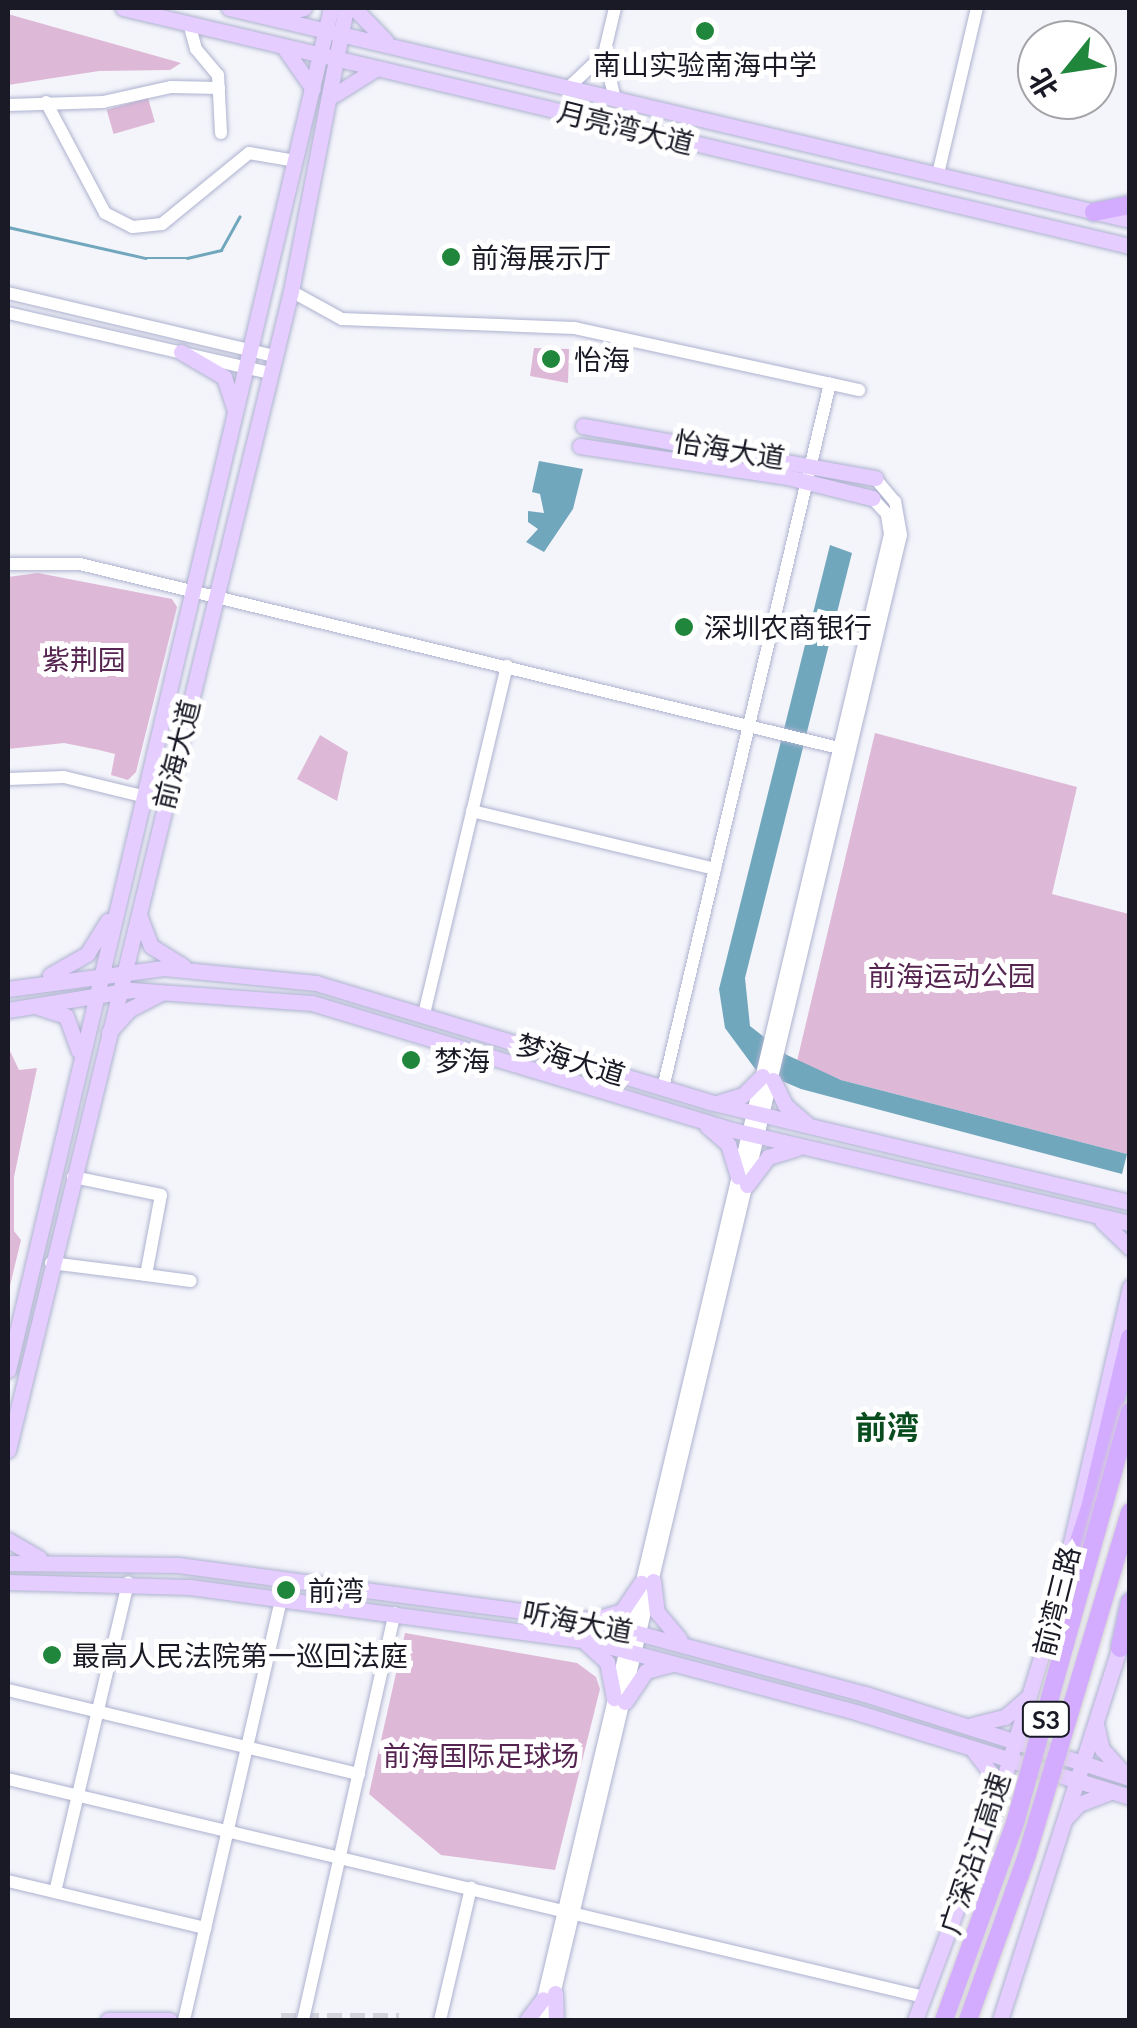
<!DOCTYPE html>
<meta charset="utf-8">
<style>
body{margin:0}
#map{position:relative;width:1137px;height:2028px;overflow:hidden;background:#f4f5fb;font-family:Lato,"Noto Sans SC",sans-serif}
div>[style]{position:absolute}
[style*='--x']{left:calc(var(--x)*1px);top:calc(var(--y)*1px);width:calc(var(--w)*1px);rotate:calc(var(--a)*1deg)}
.green>*{inset:0;background:#deb8d7;transform-origin:0 0}
.water>*{inset:0;background:#71a7bd}
.stream>*{height:2.5px;margin:-1.25px;padding:0 1.25px;transform-origin:1.25px;border-radius:1.25px;background:#71a7bd}
.major-tunnel>*{height:15px;margin-top:-7.5px;transform-origin:0;background:repeating-linear-gradient(90deg,#d3d4db 0 15px,transparent 0 23px)}
.roads{filter:drop-shadow(0 0 2px #aeb2cf) drop-shadow(0 0 2px #aeb2cf)}
.minor>*{height:12px;margin:-6px;padding:0 6px;transform-origin:6px;border-radius:6px;background:#fff}
.major>*{height:15px;margin:-7.5px;padding:0 7.5px;transform-origin:7.5px;border-radius:7.5px;background:#e5cdff}
.highway>*{height:18px;margin:-9px;padding:0 9px;transform-origin:9px;border-radius:9px;background:#d3abff}
.bridges{filter:drop-shadow(0 0 2px #d1d1d3) drop-shadow(0 0 2px #d1d1d3)}
.highway-bridge>*{height:18px;margin:-9px;padding:0 9px;transform-origin:9px;border-radius:9px;background:#d3abff}
.dots>*{width:28px;height:28px;translate:-50% -50%;box-sizing:border-box;border:5px solid #fff;border-radius:50%}
span{translate:-50% -50%;white-space:nowrap;text-align:center;line-height:1.15;-webkit-text-stroke:10px #fff;paint-order:stroke}
.shield-label span{padding:2px 8px;background:#fff;border:2px solid;border-radius:8px;-webkit-text-stroke-width:0}
.shield-label{font-size:25px;color:#191a25;font-weight:700}
.poi-label{font-size:28px;color:#191a25}
.left{translate:0 -50%;text-align:left}
.street-label{font-size:28px;color:#191a25}
.park-label{font-size:28px;color:#562450}
.quarter-label{font-size:32px;color:#094c1d;font-weight:700}
.frame{position:absolute;inset:0;border:10px solid #191a25;pointer-events:none}
.north{position:absolute;left:1017px;top:20px;width:100px;height:100px;box-sizing:border-box;background:#fff;border:2px solid #a3a3a8;border-radius:50%;rotate:240deg;font-size:28px;font-weight:700;line-height:40px;text-align:center;color:#191a25}
.north::after{content:'';display:block;margin:auto;width:35px;height:45px;background:#20863b;clip-path:polygon(50% 0,100% 100%,50% 72%,0 100%)}
</style>
<div id="map">
<div class="green">
<i style="clip-path:polygon(8px 14px,29px 20px,181px 63px,170px 70px,99px 71px,8px 85px)"></i>
<i style="left:148px;top:98px;width:25px;height:43px;rotate:74deg"></i>
<i style="clip-path:polygon(534px 348px,569px 349px,568px 383px,530px 376px)"></i>
<i style="clip-path:polygon(38px 573px,172px 599px,177px 607px,136px 772px,128px 780px,111px 775px,115px 754px,99px 750px,64px 743px,8px 749px,8px 577px)"></i>
<i style="clip-path:polygon(875px 733px,1077px 787px,1052px 894px,1129px 914px,1127px 1154px,841px 1080px,797px 1061px)"></i>
<i style="clip-path:polygon(320px 735px,348px 752px,337px 801px,297px 779px)"></i>
<i style="clip-path:polygon(8px 1047px,19px 1070px,37px 1068px,14px 1177px,14px 1231px,21px 1240px,8px 1294px)"></i>
<i style="clip-path:polygon(405px 1633px,577px 1663px,596px 1677px,600px 1689px,555px 1870px,441px 1855px,369px 1794px)"></i>
</div>
<div class="water">
<i style="clip-path:polygon(539px 461px,583px 469px,573px 509px,544px 552px,526px 542px,538px 529px,528px 522px,528px 511px,544px 513px,540px 494px,532px 492px)"></i>
<i style="clip-path:polygon(830px 545px,852px 553px,745px 978px,750px 1026px,787px 1055px,841px 1080px,1127px 1154px,1122px 1174px,801px 1089px,756px 1070px,725px 1028px,719px 989px)"></i>
</div>
<div class="stream">
<i style="--x:8;--y:227;--w:141;--a:12.7"></i>
<i style="--x:146;--y:258;--w:41;--a:0"></i>
<i style="--x:187;--y:258;--w:35;--a:-13"></i>
<i style="--x:221;--y:250;--w:38;--a:-61"></i>
</div>
<div class="major-tunnel">
<i style="--x:281;--y:2020;--w:118;--a:0"></i>
</div>
<div class="roads">
<div class="minor">
<i style="--x:189;--y:23;--w:27;--a:75"></i>
<i style="--x:196;--y:49;--w:34;--a:50"></i>
<i style="--x:218;--y:75;--w:58;--a:87"></i>
<i style="--x:604;--y:54;--w:47;--a:-76.6"></i>
<i style="--x:568;--y:88;--w:50;--a:-43.4"></i>
<i style="--x:604;--y:54;--w:46;--a:76.3"></i>
<i style="--x:46;--y:102;--w:126;--a:62"></i>
<i style="--x:105;--y:213;--w:31;--a:27"></i>
<i style="--x:133;--y:227;--w:29;--a:-6"></i>
<i style="--x:162;--y:224;--w:112;--a:-39.2"></i>
<i style="--x:249;--y:153;--w:48;--a:9.7"></i>
<i style="--x:8;--y:105;--w:95;--a:-1.8"></i>
<i style="--x:103;--y:102;--w:70;--a:-12.4"></i>
<i style="--x:171;--y:87;--w:48;--a:1.2"></i>
<i style="--x:938;--y:174;--w:171;--a:-76.8"></i>
<i style="--x:291;--y:291;--w:58;--a:28.8"></i>
<i style="--x:342;--y:319;--w:232;--a:2.2"></i>
<i style="--x:574;--y:328;--w:292;--a:12.3"></i>
<i style="--x:8;--y:293;--w:273;--a:13.3"></i>
<i style="--x:8;--y:313;--w:268;--a:12.9"></i>
<i style="--x:8;--y:564;--w:72;--a:0"></i>
<i style="--x:80;--y:564;--w:789;--a:13.63"></i>
<i style="--x:8;--y:779;--w:56;--a:-2"></i>
<i style="--x:64;--y:777;--w:84;--a:13.7"></i>
<i style="--x:472;--y:811;--w:250;--a:13.4"></i>
<i style="--x:424;--y:1014;--w:358;--a:-76.6"></i>
<i style="--x:663;--y:1088;--w:724;--a:-76.66"></i>
<i style="--x:51;--y:1263;--w:96;--a:7.2"></i>
<i style="--x:146;--y:1275;--w:81;--a:-79.4"></i>
<i style="--x:161;--y:1195;--w:90;--a:-168.4"></i>
<i style="--x:146;--y:1275;--w:45;--a:7.6"></i>
<i style="--x:8;--y:1690;--w:361;--a:13.5"></i>
<i style="--x:8;--y:1779;--w:942;--a:13.39"></i>
<i style="--x:8;--y:1881;--w:203;--a:13.4"></i>
<i style="--x:55;--y:1892;--w:318;--a:-76.7"></i>
<i style="--x:184;--y:2020;--w:432;--a:-77"></i>
<i style="--x:303;--y:2020;--w:417;--a:-77.3"></i>
<i style="--x:440;--y:2020;--w:136;--a:-76.8"></i>
<i style="--x:538;--y:2020;--w:1527;--a:-76.67"></i>
<i style="--x:890;--y:534;--w:20;--a:-99"></i>
<i style="--x:887;--y:514;--w:22;--a:-133"></i>
<i style="--x:548;--y:2020;--w:1526;--a:-76.63"></i>
<i style="--x:901;--y:535;--w:34;--a:-100"></i>
<i style="--x:895;--y:502;--w:31;--a:-130"></i>
</div>
<div class="major">
<i style="--x:123;--y:8;--w:1035;--a:13.3"></i>
<i style="--x:229;--y:8;--w:926;--a:13.24"></i>
<i style="--x:354;--y:8;--w:45;--a:45.9"></i>
<i style="--x:274;--y:16;--w:31;--a:-15"></i>
<i style="--x:283;--y:46;--w:52;--a:55.1"></i>
<i style="--x:334;--y:95;--w:51;--a:-32.1"></i>
<i style="--x:181;--y:352;--w:50;--a:30.2"></i>
<i style="--x:224;--y:377;--w:35;--a:72"></i>
<i style="--x:583;--y:426;--w:297;--a:10.1"></i>
<i style="--x:580;--y:446;--w:209;--a:8.5"></i>
<i style="--x:787;--y:477;--w:88;--a:13.9"></i>
<i style="--x:139;--y:915;--w:33;--a:69"></i>
<i style="--x:151;--y:946;--w:38;--a:32"></i>
<i style="--x:50;--y:975;--w:43;--a:-29.6"></i>
<i style="--x:87;--y:954;--w:39;--a:-58"></i>
<i style="--x:8;--y:989;--w:157;--a:-7.7"></i>
<i style="--x:164;--y:968;--w:153;--a:5.6"></i>
<i style="--x:316;--y:983;--w:411;--a:16.8"></i>
<i style="--x:709;--y:1102;--w:433;--a:13.4"></i>
<i style="--x:38;--y:1007;--w:29;--a:18"></i>
<i style="--x:66;--y:1016;--w:37;--a:70"></i>
<i style="--x:8;--y:1010;--w:125;--a:-9.2"></i>
<i style="--x:131;--y:990;--w:181;--a:4.1"></i>
<i style="--x:312;--y:1003;--w:440;--a:16.8"></i>
<i style="--x:733;--y:1130;--w:408;--a:13.2"></i>
<i style="--x:109;--y:1032;--w:31;--a:-48"></i>
<i style="--x:130;--y:1009;--w:36;--a:-27"></i>
<i style="--x:773;--y:1080;--w:28;--a:64"></i>
<i style="--x:785;--y:1105;--w:29;--a:41"></i>
<i style="--x:720;--y:1102;--w:24;--a:-17"></i>
<i style="--x:743;--y:1095;--w:27;--a:-45"></i>
<i style="--x:707;--y:1126;--w:28;--a:41"></i>
<i style="--x:728;--y:1144;--w:34;--a:73"></i>
<i style="--x:747;--y:1185;--w:35;--a:-53"></i>
<i style="--x:768;--y:1157;--w:30;--a:-17"></i>
<i style="--x:1102;--y:1221;--w:39;--a:44"></i>
<i style="--x:8;--y:1370;--w:1400;--a:-76.66"></i>
<i style="--x:8;--y:1450;--w:1193;--a:-76.28"></i>
<i style="--x:291;--y:291;--w:288;--a:-79"></i>
<i style="--x:8;--y:1540;--w:36;--a:30"></i>
<i style="--x:1070;--y:1547;--w:267;--a:-77"></i>
<i style="--x:8;--y:1563;--w:170;--a:0.7"></i>
<i style="--x:178;--y:1565;--w:411;--a:7.6"></i>
<i style="--x:585;--y:1619;--w:290;--a:15"></i>
<i style="--x:865;--y:1694;--w:278;--a:17.6"></i>
<i style="--x:653;--y:1581;--w:31;--a:83"></i>
<i style="--x:657;--y:1612;--w:35;--a:50"></i>
<i style="--x:8;--y:1582;--w:182;--a:1.6"></i>
<i style="--x:190;--y:1587;--w:403;--a:7.7"></i>
<i style="--x:589;--y:1641;--w:279;--a:14.9"></i>
<i style="--x:859;--y:1713;--w:284;--a:17.2"></i>
<i style="--x:596;--y:1619;--w:27;--a:-17"></i>
<i style="--x:622;--y:1611;--w:34;--a:-56"></i>
<i style="--x:587;--y:1644;--w:27;--a:42"></i>
<i style="--x:607;--y:1662;--w:37;--a:79"></i>
<i style="--x:625;--y:1702;--w:37;--a:-56"></i>
<i style="--x:646;--y:1671;--w:28;--a:-15"></i>
<i style="--x:1096;--y:1724;--w:26;--a:77"></i>
<i style="--x:1102;--y:1749;--w:36;--a:48"></i>
<i style="--x:972;--y:1725;--w:34;--a:-14"></i>
<i style="--x:1005;--y:1717;--w:32;--a:-41"></i>
<i style="--x:973;--y:1750;--w:29;--a:52"></i>
<i style="--x:991;--y:1773;--w:23;--a:77"></i>
<i style="--x:1065;--y:1819;--w:21;--a:-47"></i>
<i style="--x:1079;--y:1804;--w:31;--a:-21"></i>
<i style="--x:555;--y:1993;--w:27;--a:88"></i>
<i style="--x:108;--y:2020;--w:61;--a:0"></i>
<i style="--x:527;--y:2020;--w:26;--a:-53"></i>
<i style="--x:915;--y:2020;--w:234;--a:-69.5"></i>
<i style="--x:997;--y:1801;--w:191;--a:-73"></i>
<i style="--x:1000;--y:2020;--w:400;--a:-72.2"></i>
</div>
<div class="highway">
<i style="--x:1094;--y:212;--w:37;--a:-11"></i>
<i style="--x:1051;--y:1627;--w:125;--a:-71.9"></i>
<i style="--x:1090;--y:1508;--w:175;--a:-76.8"></i>
<i style="--x:1120;--y:1648;--w:47;--a:-77.7"></i>
</div>
</div>
<div class="bridges">
<div class="highway-bridge">
<i style="--x:944;--y:2020;--w:209;--a:-70.2"></i>
<i style="--x:1015;--y:1823;--w:427;--a:-74.4"></i>
<i style="--x:968;--y:2020;--w:175;--a:-70.3"></i>
<i style="--x:1027;--y:1855;--w:358;--a:-73.3"></i>
</div>
</div>
<div class="dots">
<i style="left:705px;top:31px;background:#20863b"></i>
<i style="left:451px;top:257px;background:#20863b"></i>
<i style="left:551px;top:359px;background:#20863b"></i>
<i style="left:684px;top:627px;background:#20863b"></i>
<i style="left:411px;top:1060px;background:#20863b"></i>
<i style="left:286px;top:1590px;background:#20863b"></i>
<i style="left:52px;top:1655px;background:#20863b"></i>
</div>
<div class="shield-label">
<span style="left:1046px;top:1719px">S3</span>
</div>
<div class="poi-label">
<span style="left:705px;top:64px">南山实验南海中学</span>
<span class="left" style="left:471px;top:257px">前海展示厅</span>
<span class="left" style="left:574px;top:359px">怡海</span>
<span class="left" style="left:704px;top:627px">深圳农商银行</span>
<span class="left" style="left:434px;top:1060px">梦海</span>
<span class="left" style="left:308px;top:1590px">前湾</span>
<span class="left" style="left:72px;top:1655px">最高人民法院第一巡回法庭</span>
</div>
<div class="street-label">
<span style="left:626px;top:127px;rotate:14deg">月亮湾大道</span>
<span style="left:730px;top:449px;rotate:9deg">怡海大道</span>
<span style="left:176px;top:754px;rotate:-76deg">前海大道</span>
<span style="left:571px;top:1059px;rotate:17deg">梦海大道</span>
<span style="left:1056px;top:1601px;rotate:-76deg">前湾三路</span>
<span style="left:578px;top:1621px;rotate:11deg">听海大道</span>
<span style="left:974px;top:1853px;rotate:-72deg">广深沿江高速</span>
</div>
<div class="park-label">
<span style="left:84px;top:659px">紫荆园</span>
<span style="left:952px;top:975px">前海运动公园</span>
<span style="left:481px;top:1755px">前海国际足球场</span>
</div>
<div class="quarter-label">
<span style="left:887px;top:1427px">前湾</span>
</div>
<div class="frame"></div>
<div class="north">北</div>
</div>
